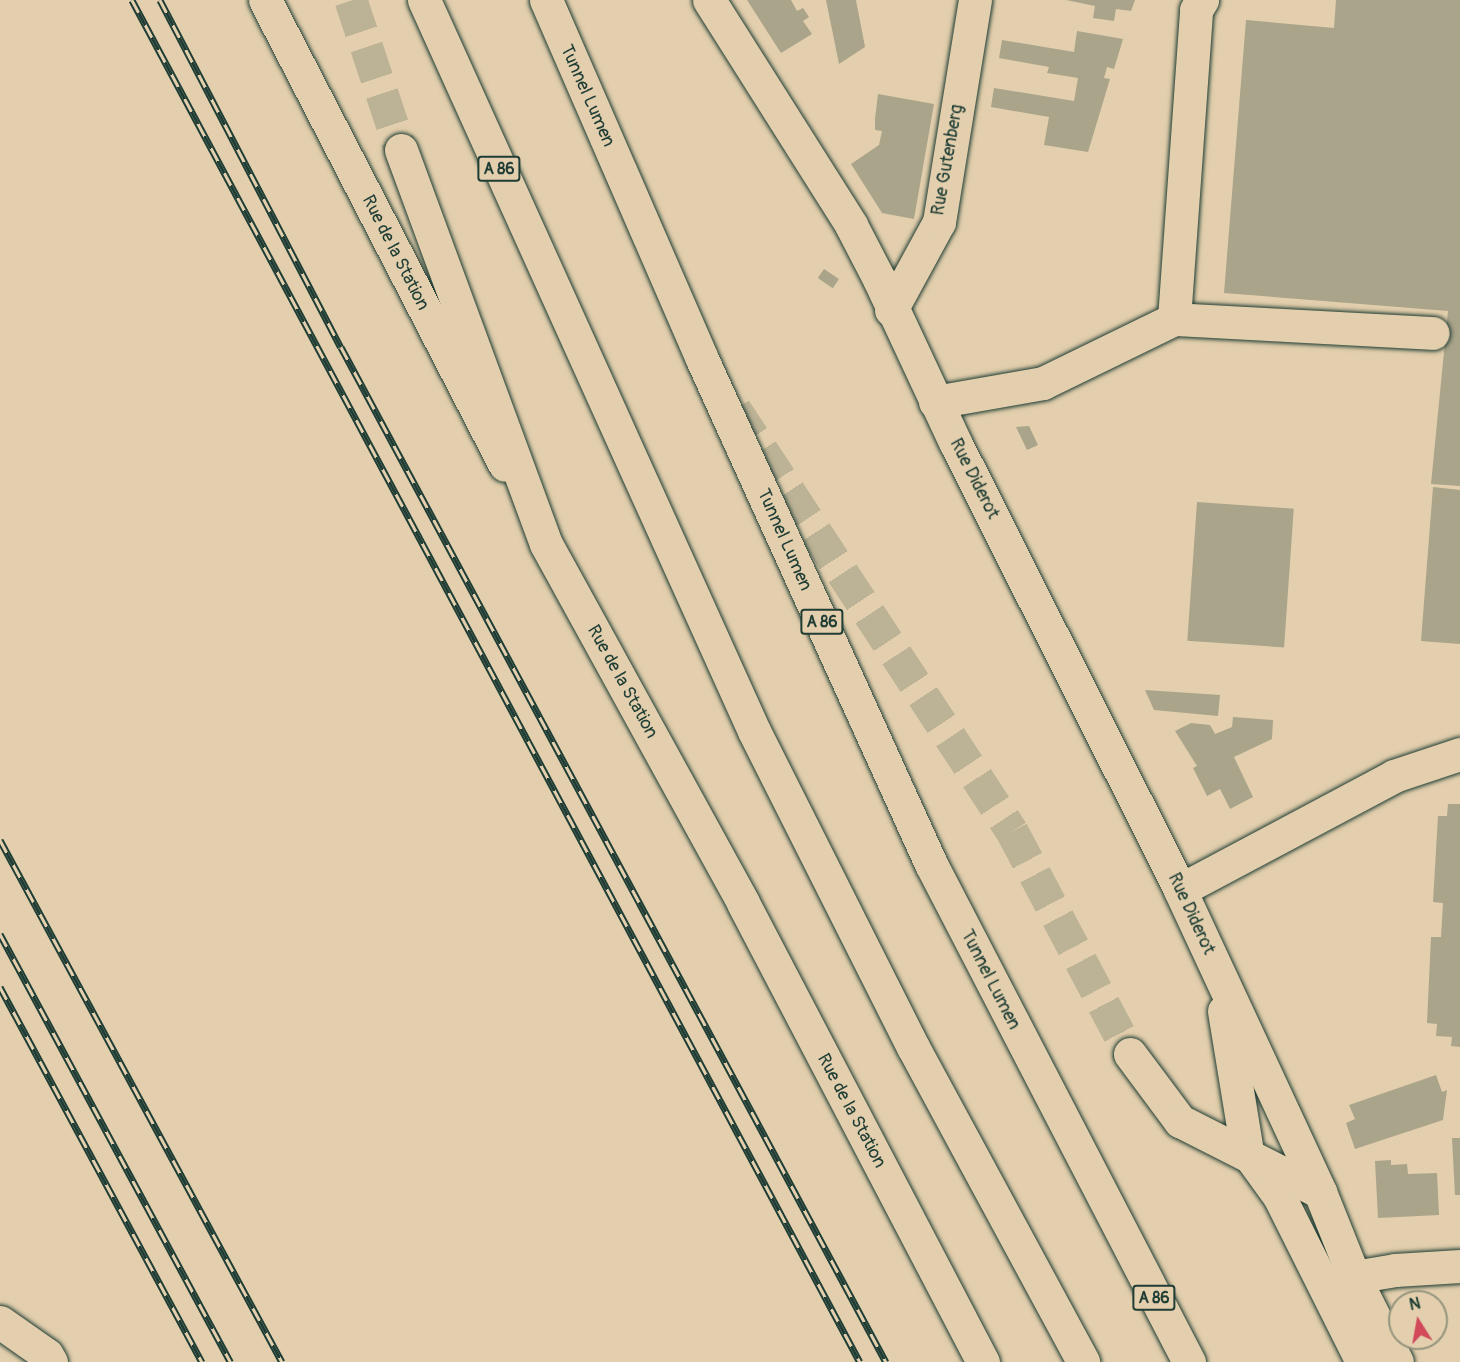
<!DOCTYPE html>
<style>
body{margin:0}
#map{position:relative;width:1460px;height:1362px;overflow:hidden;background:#e3cfad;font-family:Pangolin,sans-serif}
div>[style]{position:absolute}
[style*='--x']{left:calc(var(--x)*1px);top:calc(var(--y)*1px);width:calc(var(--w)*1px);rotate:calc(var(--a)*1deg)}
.building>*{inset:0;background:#aaa48a;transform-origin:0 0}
.highway-tunnel>*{height:33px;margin-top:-16.5px;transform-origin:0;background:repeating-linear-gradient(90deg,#bcb295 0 33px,transparent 0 49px)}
.roads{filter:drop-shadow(0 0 2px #1f3d34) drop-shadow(0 0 2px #1f3d34)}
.minor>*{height:33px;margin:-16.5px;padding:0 16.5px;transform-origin:16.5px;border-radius:16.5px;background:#e3cfad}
.major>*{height:33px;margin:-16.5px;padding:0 16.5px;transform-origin:16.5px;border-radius:16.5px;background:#e3cfad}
.highway>*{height:33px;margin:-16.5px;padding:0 16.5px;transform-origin:16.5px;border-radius:16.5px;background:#e3cfad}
.rail>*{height:7px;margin-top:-3.5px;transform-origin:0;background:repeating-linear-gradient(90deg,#e3cfad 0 14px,#1f3d34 0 28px);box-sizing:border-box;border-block:2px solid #1f3d34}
span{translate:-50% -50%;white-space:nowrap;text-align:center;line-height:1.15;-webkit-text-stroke:5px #e3cfad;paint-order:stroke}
.shield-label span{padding:2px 4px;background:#e3cfad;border:2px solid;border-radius:4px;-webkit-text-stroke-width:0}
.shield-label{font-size:16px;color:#1f3d34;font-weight:700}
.street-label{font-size:18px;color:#1f3d34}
.north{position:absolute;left:1388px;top:1290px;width:60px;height:60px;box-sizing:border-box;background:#e3cfad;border:2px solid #95957d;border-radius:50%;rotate:349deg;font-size:16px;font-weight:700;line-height:24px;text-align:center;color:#1f3d34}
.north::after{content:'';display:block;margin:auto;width:21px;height:27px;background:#d1495b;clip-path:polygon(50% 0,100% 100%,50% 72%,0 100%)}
</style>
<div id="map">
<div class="building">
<i style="clip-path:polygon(747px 0,791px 0,797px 11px,803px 8px,809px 17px,803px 21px,812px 34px,781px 53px)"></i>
<i style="clip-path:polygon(826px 0,856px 0,865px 47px,839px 64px)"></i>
<i style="clip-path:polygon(1066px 0,1135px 0,1131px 11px,1116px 9px,1114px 21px,1093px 18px,1095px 6px)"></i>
<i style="clip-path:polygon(1336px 0,1460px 0,1460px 486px,1431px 484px,1448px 311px,1224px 293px,1246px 20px,1334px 28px)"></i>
<i style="clip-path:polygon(1077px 31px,1123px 39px,1114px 69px,1107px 67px,1104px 78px,1110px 79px,1088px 152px,1044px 145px,1049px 117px,991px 107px,994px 88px,1074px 101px,1078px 78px,1047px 73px,1049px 67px,999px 58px,1002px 40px,1074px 52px)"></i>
<i style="clip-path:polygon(878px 94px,934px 104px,914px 219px,882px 213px,851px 164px,879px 145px,882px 131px,875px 130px,875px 119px)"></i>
<i style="left:824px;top:269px;width:18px;height:11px;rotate:34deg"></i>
<i style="clip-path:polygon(1029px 426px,1038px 445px,1027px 450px,1016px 427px)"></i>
<i style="clip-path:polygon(1433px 487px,1460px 490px,1460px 644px,1421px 641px)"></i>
<i style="left:1197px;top:502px;width:97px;height:139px;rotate:4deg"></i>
<i style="clip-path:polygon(1145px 690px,1220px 695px,1218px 716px,1154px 710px)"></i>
<i style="clip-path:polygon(1233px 717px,1273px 720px,1272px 739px,1234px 757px,1253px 797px,1230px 809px,1220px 789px,1207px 796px,1193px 768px,1197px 766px,1175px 731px,1191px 723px,1210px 725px,1215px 734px,1232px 727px)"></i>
<i style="clip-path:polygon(1448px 804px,1460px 804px,1460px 1047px,1451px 1046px,1452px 1037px,1436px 1036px,1437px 1024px,1427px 1023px,1431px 937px,1441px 937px,1443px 903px,1433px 902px,1438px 816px,1447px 816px)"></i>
<i style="clip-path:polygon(1436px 1075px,1442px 1092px,1447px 1090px,1443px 1120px,1355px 1149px,1346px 1123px,1355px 1119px,1349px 1105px)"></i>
<i style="clip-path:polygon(1452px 1138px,1460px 1138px,1460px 1195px,1455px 1195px)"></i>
<i style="clip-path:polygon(1391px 1160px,1391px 1165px,1407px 1164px,1408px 1174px,1437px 1173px,1439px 1215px,1378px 1218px,1375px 1161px)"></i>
</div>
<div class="highway-tunnel">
<i style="--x:351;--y:0;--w:158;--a:71.6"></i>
<i style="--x:735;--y:409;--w:505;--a:56.72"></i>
<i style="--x:1012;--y:831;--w:252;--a:62.1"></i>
</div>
<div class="roads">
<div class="minor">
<i style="--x:265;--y:0;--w:523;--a:62.7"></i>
<i style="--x:709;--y:0;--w:266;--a:57.7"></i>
<i style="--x:851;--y:225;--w:61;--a:62.6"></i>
<i style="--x:879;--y:279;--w:182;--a:65"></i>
<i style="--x:956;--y:444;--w:499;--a:63.3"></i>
<i style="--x:1180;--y:890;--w:333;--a:65.1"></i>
<i style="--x:891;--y:310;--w:100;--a:-61.4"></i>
<i style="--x:939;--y:222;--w:225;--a:-80.8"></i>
<i style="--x:1174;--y:319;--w:310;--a:-85.9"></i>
<i style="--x:1196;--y:10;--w:12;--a:-59"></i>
<i style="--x:935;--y:402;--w:110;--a:-10"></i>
<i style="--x:1043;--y:383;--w:146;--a:-26"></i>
<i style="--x:1174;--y:319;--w:259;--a:3.1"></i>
<i style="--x:1180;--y:890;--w:242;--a:-28"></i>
<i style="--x:1394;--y:776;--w:70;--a:-18.4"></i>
<i style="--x:1224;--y:1011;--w:143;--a:80.7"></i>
<i style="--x:1247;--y:1152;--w:54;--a:54"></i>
<i style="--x:1279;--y:1196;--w:186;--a:63.4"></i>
<i style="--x:1354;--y:1277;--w:42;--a:-9.7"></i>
<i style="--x:1395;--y:1270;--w:65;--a:-3.5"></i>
<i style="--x:0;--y:1322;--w:57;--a:35.1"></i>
<i style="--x:47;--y:1355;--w:8;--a:60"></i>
</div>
<div class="major">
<i style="--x:546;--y:544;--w:409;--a:61.2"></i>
<i style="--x:743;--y:903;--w:518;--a:62.4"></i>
<i style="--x:1320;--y:1192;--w:92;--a:68.2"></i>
<i style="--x:1354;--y:1277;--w:95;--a:63.2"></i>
</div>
<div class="highway">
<i style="--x:424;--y:0;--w:802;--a:65.7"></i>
<i style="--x:754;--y:731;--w:354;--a:63.3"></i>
<i style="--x:913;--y:1047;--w:358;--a:61.6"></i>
<i style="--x:546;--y:0;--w:391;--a:66.5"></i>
<i style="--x:702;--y:359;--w:554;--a:65.61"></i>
<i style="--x:931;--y:864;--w:561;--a:62.61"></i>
<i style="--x:401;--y:150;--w:420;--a:69.8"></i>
<i style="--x:1130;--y:1054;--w:84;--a:53.3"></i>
<i style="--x:1180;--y:1121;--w:157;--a:26.9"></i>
</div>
</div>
<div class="rail">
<i style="--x:132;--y:0;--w:1544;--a:61.88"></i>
<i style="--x:160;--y:0;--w:391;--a:62.5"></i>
<i style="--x:341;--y:347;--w:1152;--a:61.77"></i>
<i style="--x:0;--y:840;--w:593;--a:61.62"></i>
<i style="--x:0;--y:934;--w:486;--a:61.7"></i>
<i style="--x:0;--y:987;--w:426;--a:61.7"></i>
</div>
<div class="shield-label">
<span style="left:499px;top:169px">A 86</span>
<span style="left:822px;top:622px">A 86</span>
<span style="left:1154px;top:1298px">A 86</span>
</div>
<div class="street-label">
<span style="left:587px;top:96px;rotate:66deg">Tunnel Lumen</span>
<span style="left:948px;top:160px;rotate:-80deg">Rue Gutenberg</span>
<span style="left:395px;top:253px;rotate:63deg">Rue de la Station</span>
<span style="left:974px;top:479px;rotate:63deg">Rue Diderot</span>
<span style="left:784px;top:540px;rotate:66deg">Tunnel Lumen</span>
<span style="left:622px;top:682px;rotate:61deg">Rue de la Station</span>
<span style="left:1191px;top:914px;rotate:65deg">Rue Diderot</span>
<span style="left:990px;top:980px;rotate:63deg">Tunnel Lumen</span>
<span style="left:851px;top:1111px;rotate:62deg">Rue de la Station</span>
</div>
<div class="north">N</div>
</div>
